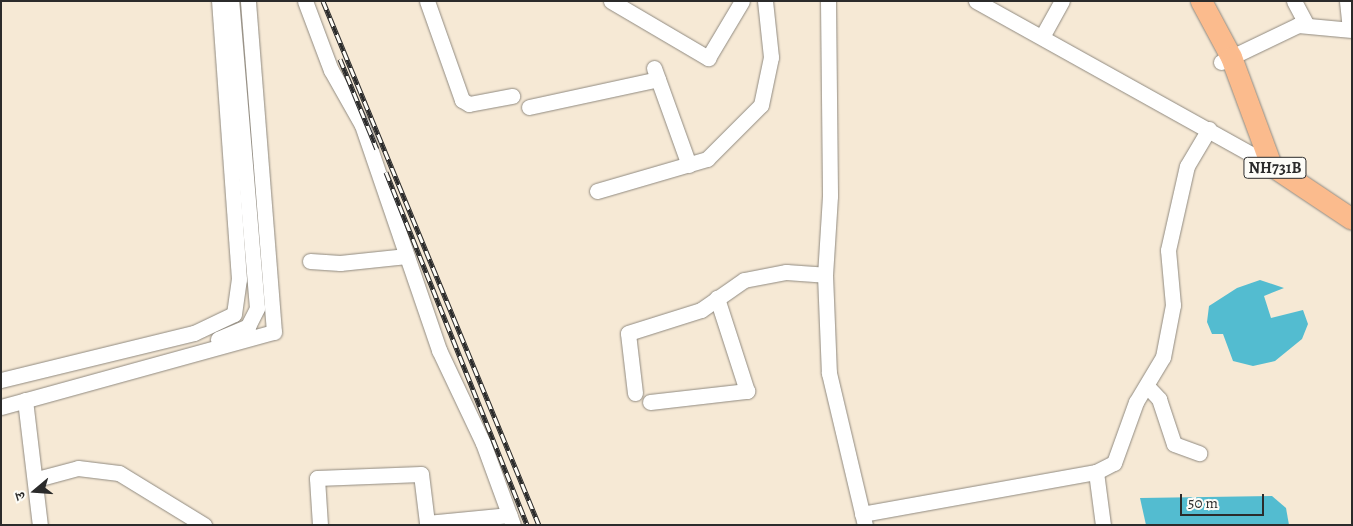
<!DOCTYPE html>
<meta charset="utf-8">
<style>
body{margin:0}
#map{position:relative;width:1353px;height:526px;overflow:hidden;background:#f6e9d5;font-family:Alegreya,"Noto Serif Devanagari",serif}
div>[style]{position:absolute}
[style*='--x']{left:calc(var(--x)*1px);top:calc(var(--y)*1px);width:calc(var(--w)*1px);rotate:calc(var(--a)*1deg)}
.water>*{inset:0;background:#53bcd0}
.roads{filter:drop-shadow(0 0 1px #908a80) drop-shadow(0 0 1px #908a80)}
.minor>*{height:15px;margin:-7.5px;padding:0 7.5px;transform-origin:7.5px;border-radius:7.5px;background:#fff}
.highway>*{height:21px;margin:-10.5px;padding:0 10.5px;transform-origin:10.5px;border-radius:10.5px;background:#fbbb8d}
.rail>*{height:5px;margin-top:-2.5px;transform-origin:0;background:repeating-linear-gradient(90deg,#fdfcf7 0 9px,#2b2b2b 0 18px);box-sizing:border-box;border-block:1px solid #2b2b2b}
span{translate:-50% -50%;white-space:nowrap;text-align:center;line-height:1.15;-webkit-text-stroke:4px #fdfcf7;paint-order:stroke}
.shield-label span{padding:1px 4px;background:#fdfcf7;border:1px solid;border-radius:4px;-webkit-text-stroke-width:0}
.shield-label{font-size:16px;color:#2b2b2b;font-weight:700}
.frame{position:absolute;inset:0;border:2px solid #2b2b2b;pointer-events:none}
.north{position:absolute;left:10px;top:466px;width:50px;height:50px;-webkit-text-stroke:4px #fdfcf7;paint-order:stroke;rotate:252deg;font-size:14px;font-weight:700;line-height:20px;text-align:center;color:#2b2b2b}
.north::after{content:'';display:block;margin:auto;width:18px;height:22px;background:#2b2b2b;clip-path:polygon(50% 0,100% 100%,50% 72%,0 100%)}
.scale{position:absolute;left:1180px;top:494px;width:84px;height:22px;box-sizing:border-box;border:2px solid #2b2b2b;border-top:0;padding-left:6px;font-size:15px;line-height:18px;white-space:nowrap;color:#2b2b2b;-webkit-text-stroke:4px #fdfcf7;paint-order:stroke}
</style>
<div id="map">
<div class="water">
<i style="clip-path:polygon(1260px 280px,1284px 288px,1264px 296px,1271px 318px,1303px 310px,1308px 324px,1302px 339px,1275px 361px,1253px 366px,1233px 361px,1223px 334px,1212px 334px,1207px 322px,1209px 306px,1237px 288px)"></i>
<i style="clip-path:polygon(1272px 496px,1286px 508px,1289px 525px,1146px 525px,1140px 498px)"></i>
</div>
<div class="roads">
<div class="minor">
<i style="--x:305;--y:1;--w:74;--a:69.4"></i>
<i style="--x:331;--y:70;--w:63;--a:60.6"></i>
<i style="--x:362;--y:125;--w:238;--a:71.1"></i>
<i style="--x:439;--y:350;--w:103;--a:64.7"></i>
<i style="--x:483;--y:443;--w:87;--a:69.9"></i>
<i style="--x:427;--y:1;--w:105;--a:70.5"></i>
<i style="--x:462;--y:100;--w:8;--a:30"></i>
<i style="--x:469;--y:104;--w:44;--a:-10.5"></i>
<i style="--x:611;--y:1;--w:113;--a:30.4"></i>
<i style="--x:708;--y:58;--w:66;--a:-59.2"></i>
<i style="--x:828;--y:1;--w:195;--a:89.4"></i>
<i style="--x:830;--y:196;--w:79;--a:93.6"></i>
<i style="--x:825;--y:275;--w:98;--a:87.7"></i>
<i style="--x:829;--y:373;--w:156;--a:76.7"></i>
<i style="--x:976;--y:1;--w:338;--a:29.1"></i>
<i style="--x:1294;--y:1;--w:26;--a:62"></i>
<i style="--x:1347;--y:1;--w:28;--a:84"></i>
<i style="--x:1043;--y:35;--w:39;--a:-61"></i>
<i style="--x:1221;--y:62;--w:85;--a:-25.7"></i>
<i style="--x:1298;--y:25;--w:54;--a:5.3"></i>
<i style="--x:654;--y:68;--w:103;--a:70.2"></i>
<i style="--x:529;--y:107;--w:132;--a:-12.2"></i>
<i style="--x:597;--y:191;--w:115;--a:-16.2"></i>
<i style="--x:707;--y:159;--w:76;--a:-45"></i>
<i style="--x:761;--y:105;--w:49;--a:-78.2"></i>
<i style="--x:771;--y:57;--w:56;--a:-96.1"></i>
<i style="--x:310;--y:261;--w:30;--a:4"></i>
<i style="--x:340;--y:263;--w:67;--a:-6"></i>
<i style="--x:218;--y:339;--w:33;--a:-23"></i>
<i style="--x:248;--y:326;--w:20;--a:-63"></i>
<i style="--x:257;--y:308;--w:308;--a:-94.8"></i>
<i style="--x:1;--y:380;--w:199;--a:-13.7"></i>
<i style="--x:194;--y:333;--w:44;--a:-25.4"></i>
<i style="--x:234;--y:314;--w:35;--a:-82"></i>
<i style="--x:239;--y:279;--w:279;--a:-94.1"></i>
<i style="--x:1147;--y:386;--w:18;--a:47"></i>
<i style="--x:1159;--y:399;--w:47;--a:71.6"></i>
<i style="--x:1174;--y:444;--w:27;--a:20"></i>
<i style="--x:635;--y:393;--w:60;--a:-96.7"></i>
<i style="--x:628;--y:333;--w:77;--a:-17.5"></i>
<i style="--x:701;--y:310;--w:52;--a:-34.9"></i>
<i style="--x:744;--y:280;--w:43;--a:-10.8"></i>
<i style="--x:786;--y:272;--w:39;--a:4"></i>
<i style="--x:25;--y:400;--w:126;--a:83.2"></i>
<i style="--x:650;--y:402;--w:98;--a:-6.5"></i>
<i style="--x:747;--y:391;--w:98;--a:-107.9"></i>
<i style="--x:1;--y:407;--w:283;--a:-15.4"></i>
<i style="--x:274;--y:332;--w:332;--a:-94.5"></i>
<i style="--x:1096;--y:472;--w:53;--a:82.5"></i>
<i style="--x:37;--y:479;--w:42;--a:-15"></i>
<i style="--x:78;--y:468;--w:41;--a:7"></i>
<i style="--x:119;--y:473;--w:100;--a:31.5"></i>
<i style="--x:862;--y:514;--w:238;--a:-10.2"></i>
<i style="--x:1096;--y:472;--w:20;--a:-27"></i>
<i style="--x:1114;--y:463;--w:65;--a:-70.2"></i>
<i style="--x:1136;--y:402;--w:52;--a:-59"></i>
<i style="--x:1163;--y:357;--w:53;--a:-79.1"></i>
<i style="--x:1173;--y:305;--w:55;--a:-95.2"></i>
<i style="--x:1168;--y:250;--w:86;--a:-77.3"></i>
<i style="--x:1187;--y:166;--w:43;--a:-59.3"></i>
<i style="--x:320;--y:525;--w:47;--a:-93.7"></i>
<i style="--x:317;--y:478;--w:104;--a:-2.2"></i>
<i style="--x:421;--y:474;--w:49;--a:83"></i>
<i style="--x:427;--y:523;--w:83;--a:-5.5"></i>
</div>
<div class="highway">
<i style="--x:1201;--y:1;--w:64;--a:61.8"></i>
<i style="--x:1231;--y:57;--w:115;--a:69.7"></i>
<i style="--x:1271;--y:165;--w:97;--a:33.7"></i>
</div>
</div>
<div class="rail">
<i style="--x:323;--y:1;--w:567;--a:67.6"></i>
<i style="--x:340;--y:59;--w:97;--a:67.7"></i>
<i style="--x:386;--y:172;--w:380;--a:68.2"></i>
</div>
<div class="shield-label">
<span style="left:1275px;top:168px">NH731B</span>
</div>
<div class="frame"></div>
<div class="north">उ</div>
<div class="scale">50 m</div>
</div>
